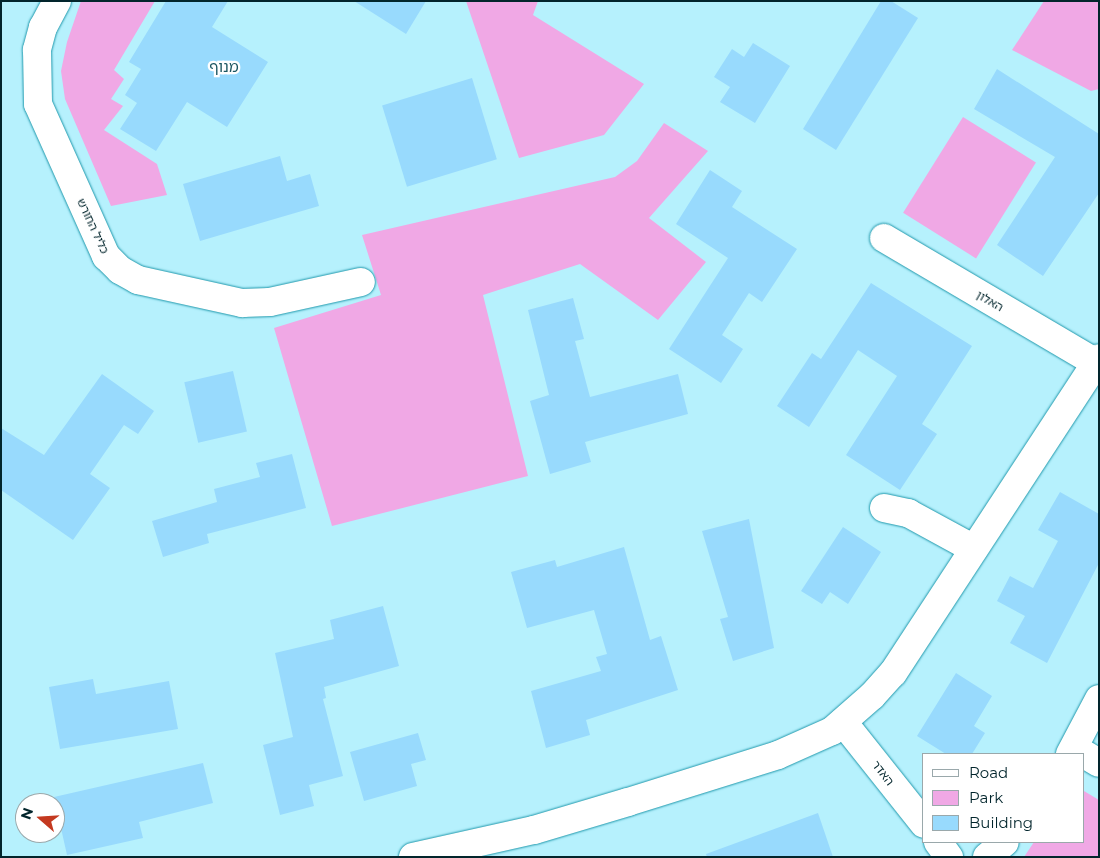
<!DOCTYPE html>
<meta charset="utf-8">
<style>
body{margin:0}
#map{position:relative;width:1100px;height:858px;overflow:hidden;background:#b6f1fd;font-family:Montserrat,"Noto Sans Hebrew",sans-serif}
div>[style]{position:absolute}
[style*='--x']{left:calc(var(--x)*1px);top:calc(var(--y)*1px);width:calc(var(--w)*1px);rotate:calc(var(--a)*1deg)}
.green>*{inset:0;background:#f0a8e5;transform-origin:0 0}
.building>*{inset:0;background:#98dafd;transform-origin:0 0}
.roads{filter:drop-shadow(0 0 1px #1f98ac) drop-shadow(0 0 1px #1f98ac)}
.minor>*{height:28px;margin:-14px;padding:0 14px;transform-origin:14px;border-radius:14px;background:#fff}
span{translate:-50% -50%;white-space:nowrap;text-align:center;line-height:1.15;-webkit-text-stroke:4.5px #fff;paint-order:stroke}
.street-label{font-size:12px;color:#02252c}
.quarter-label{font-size:15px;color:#1b5661}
.frame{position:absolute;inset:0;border:2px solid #02252c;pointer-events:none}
.legend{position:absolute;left:922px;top:753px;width:162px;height:90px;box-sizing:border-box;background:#fff;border:1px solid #9aa8ab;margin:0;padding:6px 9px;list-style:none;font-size:15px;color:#02252c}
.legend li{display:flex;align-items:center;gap:10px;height:25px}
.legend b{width:25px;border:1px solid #9aa8ab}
.north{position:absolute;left:15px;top:793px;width:50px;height:50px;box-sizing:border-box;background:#fff;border:1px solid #9aa8ab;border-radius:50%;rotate:289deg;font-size:14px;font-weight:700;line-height:20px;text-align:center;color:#02252c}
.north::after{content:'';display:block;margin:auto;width:18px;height:22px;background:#c43920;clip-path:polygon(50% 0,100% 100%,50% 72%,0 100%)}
</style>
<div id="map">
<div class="green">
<i style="clip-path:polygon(81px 1px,155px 1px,114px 70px,124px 79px,111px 99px,123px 106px,104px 130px,157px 164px,167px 195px,111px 206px,65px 99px,61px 71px,67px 42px)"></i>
<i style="clip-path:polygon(466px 1px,538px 1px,533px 15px,644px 84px,604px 135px,519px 158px)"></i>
<i style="clip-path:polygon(1044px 1px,1099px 1px,1099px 89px,1091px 91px,1012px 50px)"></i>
<i style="left:963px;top:117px;width:86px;height:113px;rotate:32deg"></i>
<i style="clip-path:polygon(664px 123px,708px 151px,649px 218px,706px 262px,658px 320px,580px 264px,483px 295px,528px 476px,332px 526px,274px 328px,381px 295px,362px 235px,615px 177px,637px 161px)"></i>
<i style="clip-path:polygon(1084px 791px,1099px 800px,1099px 857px,1024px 857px,1034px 842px,1084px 842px)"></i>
</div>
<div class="building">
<i style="clip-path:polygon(166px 1px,228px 1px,212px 27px,268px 62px,227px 127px,187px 102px,156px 151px,120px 129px,137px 103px,125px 95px,141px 69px,129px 62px)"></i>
<i style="clip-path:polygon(354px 1px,426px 1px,406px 34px)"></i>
<i style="clip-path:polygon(881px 1px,891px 1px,918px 18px,836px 150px,803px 129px)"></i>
<i style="clip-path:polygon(753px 43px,790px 66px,755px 123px,720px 102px,730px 87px,714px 77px,732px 49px,744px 57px)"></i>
<i style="clip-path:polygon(997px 69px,1099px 134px,1099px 193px,1043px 276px,997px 245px,1055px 157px,974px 109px)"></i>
<i style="left:472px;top:78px;width:85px;height:94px;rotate:73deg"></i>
<i style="clip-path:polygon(280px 156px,287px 181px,310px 174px,319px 206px,200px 241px,183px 184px)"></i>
<i style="clip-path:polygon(710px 170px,742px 191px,732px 207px,797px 249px,762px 302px,749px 293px,722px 335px,743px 349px,721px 383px,669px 349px,728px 258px,676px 224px)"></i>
<i style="clip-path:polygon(871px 283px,972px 346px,922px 424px,937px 434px,900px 490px,846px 455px,897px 376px,858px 350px,809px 427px,777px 406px,812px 353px,821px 359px)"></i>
<i style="clip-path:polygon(573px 298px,584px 339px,575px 341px,590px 397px,678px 374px,688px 414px,585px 442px,591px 462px,550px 474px,530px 401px,549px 395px,528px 310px)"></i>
<i style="left:233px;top:371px;width:62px;height:50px;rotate:77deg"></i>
<i style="clip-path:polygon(102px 374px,154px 411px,138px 434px,124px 425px,90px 474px,110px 488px,73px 540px,1px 490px,1px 428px,44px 455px)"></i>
<i style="clip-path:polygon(292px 454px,306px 508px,207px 534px,209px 543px,163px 557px,152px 521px,217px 502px,214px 489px,260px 477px,256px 463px)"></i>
<i style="clip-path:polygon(1060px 492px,1099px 514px,1099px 563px,1047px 663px,1010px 643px,1025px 616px,997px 601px,1010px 576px,1033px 588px,1058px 541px,1038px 530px)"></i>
<i style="clip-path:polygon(749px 519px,774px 648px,733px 661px,720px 619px,728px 617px,702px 531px)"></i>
<i style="clip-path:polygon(843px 527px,881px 552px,848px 604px,830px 592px,822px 604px,801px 591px)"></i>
<i style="clip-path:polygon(624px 547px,650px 640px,661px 636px,678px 690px,586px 720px,590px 735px,546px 748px,531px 691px,601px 671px,596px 657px,607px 654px,594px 610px,527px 628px,511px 572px,555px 560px,557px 567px)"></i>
<i style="clip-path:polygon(383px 606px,399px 666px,324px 687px,326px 698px,323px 699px,343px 776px,309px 785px,314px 806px,280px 815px,263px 745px,293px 737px,275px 653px,334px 639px,330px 620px)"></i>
<i style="clip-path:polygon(956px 673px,992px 696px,974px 726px,985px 733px,972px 754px,946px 754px,917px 736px)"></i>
<i style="clip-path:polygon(93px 679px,96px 694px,169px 681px,178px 729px,60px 749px,49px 687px)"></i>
<i style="clip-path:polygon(418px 733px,426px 760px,411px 764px,417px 786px,364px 801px,350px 752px)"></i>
<i style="clip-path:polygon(203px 763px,213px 803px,139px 822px,143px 838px,67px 855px,54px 797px)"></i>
<i style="clip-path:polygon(818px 813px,833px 857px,707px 857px,706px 854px)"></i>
</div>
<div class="roads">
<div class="minor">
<i style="--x:57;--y:1;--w:30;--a:118"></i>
<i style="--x:43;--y:27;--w:24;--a:105"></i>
<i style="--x:37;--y:50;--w:54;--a:88.9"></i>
<i style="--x:38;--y:104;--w:167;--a:65.9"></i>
<i style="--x:106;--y:256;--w:20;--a:45"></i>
<i style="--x:120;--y:270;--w:21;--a:29"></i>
<i style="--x:138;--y:280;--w:107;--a:12.5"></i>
<i style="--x:242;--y:303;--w:28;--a:-2"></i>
<i style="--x:270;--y:302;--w:93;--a:-12.4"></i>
<i style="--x:884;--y:238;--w:246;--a:30.5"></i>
<i style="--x:884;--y:508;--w:25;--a:12"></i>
<i style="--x:908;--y:513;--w:75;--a:28.6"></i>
<i style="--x:843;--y:722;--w:130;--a:51.5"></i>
<i style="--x:1070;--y:754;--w:62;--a:-62.2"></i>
<i style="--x:1084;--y:754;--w:17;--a:31"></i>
<i style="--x:938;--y:842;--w:19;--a:54"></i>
<i style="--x:413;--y:857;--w:124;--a:-12.6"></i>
<i style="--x:534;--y:830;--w:98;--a:-16.6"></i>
<i style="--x:628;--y:802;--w:157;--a:-17.4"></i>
<i style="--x:778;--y:755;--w:59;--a:-24"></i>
<i style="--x:832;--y:731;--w:53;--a:-41.2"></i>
<i style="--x:872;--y:696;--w:31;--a:-48"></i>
<i style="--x:893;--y:673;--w:376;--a:-56.8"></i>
<i style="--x:987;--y:857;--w:23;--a:-40"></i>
</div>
</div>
<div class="street-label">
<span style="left:93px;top:226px;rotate:65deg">כליל החורש</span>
<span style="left:990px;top:301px;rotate:30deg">האלון</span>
<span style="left:883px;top:773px;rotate:52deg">האדר</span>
</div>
<div class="quarter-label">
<span style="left:224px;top:67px">מנוף</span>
</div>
<div class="frame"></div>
<ul class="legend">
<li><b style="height:6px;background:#fff"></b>Road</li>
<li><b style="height:14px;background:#f0a8e5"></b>Park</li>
<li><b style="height:14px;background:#98dafd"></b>Building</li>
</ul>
<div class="north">N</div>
</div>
